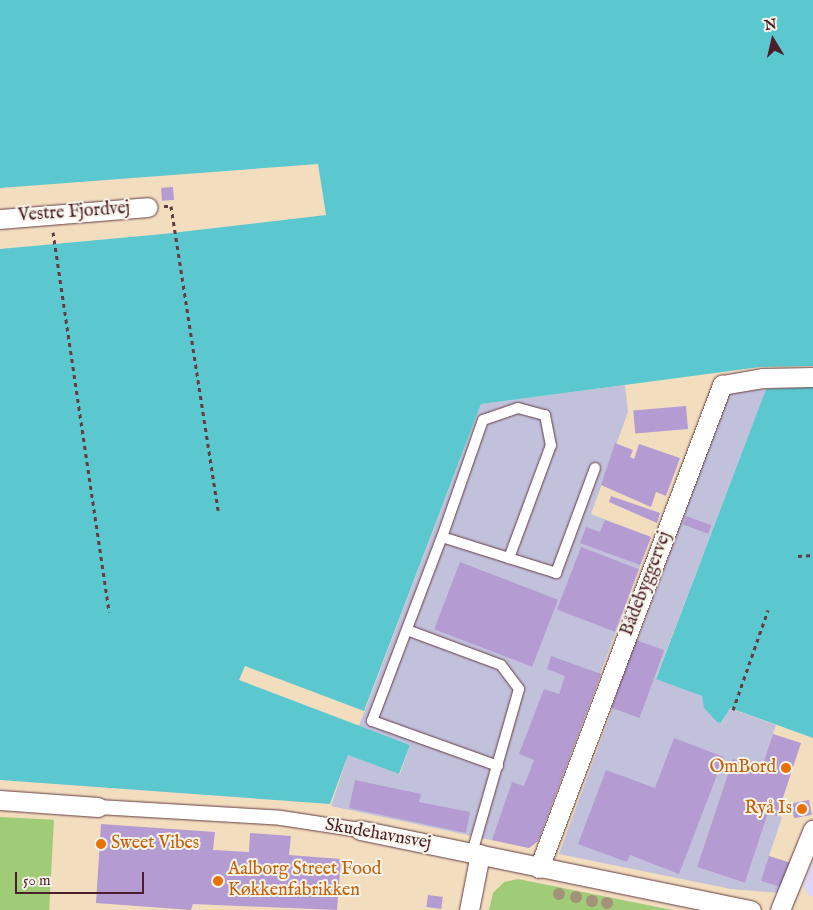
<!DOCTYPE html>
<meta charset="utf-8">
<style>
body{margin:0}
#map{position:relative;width:813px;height:910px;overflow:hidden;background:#f3ddbf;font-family:"IM FELL English",serif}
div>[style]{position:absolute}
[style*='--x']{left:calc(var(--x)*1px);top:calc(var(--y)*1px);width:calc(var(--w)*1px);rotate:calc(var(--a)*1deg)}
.built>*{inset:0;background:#dcd5f6}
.industrial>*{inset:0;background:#c2c1dc}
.green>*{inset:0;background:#a0cb77;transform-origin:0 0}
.water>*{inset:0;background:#5bc8cf}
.building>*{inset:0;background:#b49cd2;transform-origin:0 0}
.path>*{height:3px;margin-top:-1.5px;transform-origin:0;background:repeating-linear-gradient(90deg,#633c41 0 4px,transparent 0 8px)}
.roads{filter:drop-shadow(0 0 1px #633c41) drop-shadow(0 0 1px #633c41)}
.service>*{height:10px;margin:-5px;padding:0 5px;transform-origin:5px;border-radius:5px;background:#fff}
.pedestrian>*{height:14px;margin:-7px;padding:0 7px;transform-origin:7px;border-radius:7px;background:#fff}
.minor>*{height:19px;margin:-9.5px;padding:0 9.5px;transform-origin:9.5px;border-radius:9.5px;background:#fff}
.trees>*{width:12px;height:12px;margin:-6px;border-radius:50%;background:#a4917a}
.dots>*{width:14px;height:14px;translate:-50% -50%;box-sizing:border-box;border:2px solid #f7f3e8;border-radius:50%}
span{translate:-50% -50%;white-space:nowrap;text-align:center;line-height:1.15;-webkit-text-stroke:4px #f7f3e8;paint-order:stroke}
.street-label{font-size:18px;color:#4a1f2b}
.food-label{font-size:18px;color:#c56008}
.right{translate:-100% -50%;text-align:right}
.left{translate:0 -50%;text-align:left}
.north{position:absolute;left:748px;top:15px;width:50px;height:50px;-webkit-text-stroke:4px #f7f3e8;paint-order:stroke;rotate:351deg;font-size:14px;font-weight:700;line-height:20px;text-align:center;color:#4a1f2b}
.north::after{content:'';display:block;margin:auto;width:18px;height:22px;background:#4a1f2b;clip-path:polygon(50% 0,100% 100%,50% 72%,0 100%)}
.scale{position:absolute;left:15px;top:872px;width:129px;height:22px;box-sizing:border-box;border:2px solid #4a1f2b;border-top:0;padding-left:6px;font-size:15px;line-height:18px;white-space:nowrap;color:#4a1f2b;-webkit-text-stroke:4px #f7f3e8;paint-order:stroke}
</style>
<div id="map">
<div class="built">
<i style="clip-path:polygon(813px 861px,813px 896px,809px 896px,803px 886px)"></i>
</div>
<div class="industrial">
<i style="clip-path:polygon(625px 385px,628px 412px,591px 514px,651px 537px,538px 841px,529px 848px,331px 806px,348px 755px,400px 774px,410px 745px,359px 726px,481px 404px)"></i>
<i style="clip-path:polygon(766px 389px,656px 678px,702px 696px,705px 708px,722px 723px,729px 708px,776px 725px,761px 769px,733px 760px,697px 867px,745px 883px,768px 813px,782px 817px,769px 856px,790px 863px,780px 893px,731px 889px,559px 854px,729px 392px)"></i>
</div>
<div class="green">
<i style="left:0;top:817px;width:54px;height:93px;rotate:3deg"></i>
<i style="clip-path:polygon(518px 879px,672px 910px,489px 910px,493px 893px,504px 882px)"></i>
</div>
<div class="water">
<i style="clip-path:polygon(0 0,813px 0,813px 366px,760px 367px,481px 404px,364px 711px,245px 666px,239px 680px,410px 745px,399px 774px,348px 755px,330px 804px,0 780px,0 249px,163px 234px,326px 215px,318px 164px,0 188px)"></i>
<i style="clip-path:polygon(813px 387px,813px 738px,730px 708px,721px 723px,717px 722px,704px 708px,702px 696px,656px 679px,766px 389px)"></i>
</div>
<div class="building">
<i style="left:173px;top:187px;width:13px;height:12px;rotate:86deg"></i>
<i style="left:686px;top:406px;width:23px;height:53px;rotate:85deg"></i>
<i style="clip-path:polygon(615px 443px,633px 450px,630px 457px,634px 459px,639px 444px,680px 458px,666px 496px,656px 492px,651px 507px,601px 485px)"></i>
<i style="clip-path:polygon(611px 496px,660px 513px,657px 523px,609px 502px)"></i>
<i style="left:686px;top:516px;width:27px;height:9px;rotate:20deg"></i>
<i style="clip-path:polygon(605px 520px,651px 537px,640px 565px,580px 543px,586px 527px,600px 532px)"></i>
<i style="left:581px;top:547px;width:62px;height:67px;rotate:21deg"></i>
<i style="left:460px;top:562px;width:105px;height:72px;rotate:21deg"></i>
<i style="left:636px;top:640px;width:30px;height:72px;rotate:20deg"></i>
<i style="clip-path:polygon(551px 656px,601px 674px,538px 841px,529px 848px,492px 840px,512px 782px,524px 786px,534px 760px,519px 754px,544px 689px,559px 694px,565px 676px,547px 669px)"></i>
<i style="clip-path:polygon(773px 734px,801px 743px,777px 816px,768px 813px,745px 883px,697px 867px,733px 759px,761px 769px)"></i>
<i style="clip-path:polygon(674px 738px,724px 757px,679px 874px,630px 855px,627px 862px,578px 844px,606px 770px,655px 788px)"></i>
<i style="clip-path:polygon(355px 780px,421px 794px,419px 802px,470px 812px,466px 833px,349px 808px)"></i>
<i style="left:809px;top:800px;width:15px;height:18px;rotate:79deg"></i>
<i style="clip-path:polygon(101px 824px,215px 832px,213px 850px,249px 852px,250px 833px,291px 836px,289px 855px,341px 859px,337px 910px,193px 904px,191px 910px,96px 903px)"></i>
<i style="left:769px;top:856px;width:22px;height:26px;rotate:18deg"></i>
<i style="left:428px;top:895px;width:15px;height:12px;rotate:8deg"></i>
</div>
<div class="path">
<i style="--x:164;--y:206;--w:7;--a:0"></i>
<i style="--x:171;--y:206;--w:308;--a:81.2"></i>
<i style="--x:53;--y:232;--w:384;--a:81.6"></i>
<i style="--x:798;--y:556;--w:15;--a:-4"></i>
<i style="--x:733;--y:710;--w:106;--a:-70.7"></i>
</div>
<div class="roads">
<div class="service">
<i style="--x:442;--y:537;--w:124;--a:-70.7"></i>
<i style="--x:483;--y:420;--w:37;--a:-19"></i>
<i style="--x:518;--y:408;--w:28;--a:15"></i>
<i style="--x:545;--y:415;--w:31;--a:79"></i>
<i style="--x:551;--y:445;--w:121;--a:110.4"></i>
<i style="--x:407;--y:630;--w:100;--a:20.4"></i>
<i style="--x:501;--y:665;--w:30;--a:53"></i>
<i style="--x:519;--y:689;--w:171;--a:106"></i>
<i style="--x:498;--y:766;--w:134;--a:-160.3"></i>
<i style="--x:372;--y:721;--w:197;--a:-69.2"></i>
<i style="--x:442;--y:537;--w:120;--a:17.5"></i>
<i style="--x:556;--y:573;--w:112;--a:-69.6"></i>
</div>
<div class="pedestrian">
<i style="--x:98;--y:807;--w:183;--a:3.4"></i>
<i style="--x:281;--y:818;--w:80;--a:8.6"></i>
</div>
<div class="minor">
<i style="--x:0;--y:219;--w:148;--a:-4.6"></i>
<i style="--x:0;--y:800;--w:98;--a:4.1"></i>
<i style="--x:360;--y:830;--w:399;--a:11.6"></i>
<i style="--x:539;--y:868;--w:517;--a:-69.25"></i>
<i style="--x:722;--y:385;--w:42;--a:-9.7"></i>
<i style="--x:763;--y:378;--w:50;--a:-1.1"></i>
<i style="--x:469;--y:910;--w:57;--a:-78.9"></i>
<i style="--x:780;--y:910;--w:87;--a:-67.8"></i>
</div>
</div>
<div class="trees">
<i style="left:559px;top:894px"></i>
<i style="left:576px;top:897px"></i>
<i style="left:592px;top:901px"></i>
<i style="left:607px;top:903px"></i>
</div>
<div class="dots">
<i style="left:786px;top:768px;background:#e8710a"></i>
<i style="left:802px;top:809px;background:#e8710a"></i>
<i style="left:101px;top:844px;background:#e8710a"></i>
<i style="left:218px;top:881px;background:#e8710a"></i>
</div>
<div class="street-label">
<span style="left:74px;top:213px;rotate:-4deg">Vestre Fjordvej</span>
<span style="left:647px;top:584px;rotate:-69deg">Bådebyggervej</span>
<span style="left:378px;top:835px;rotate:10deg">Skudehavnsvej</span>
</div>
<div class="food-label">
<span class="right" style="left:776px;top:768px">OmBord</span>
<span class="right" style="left:792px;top:809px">Ryå Is</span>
<span class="left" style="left:111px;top:844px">Sweet Vibes</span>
<span class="left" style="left:228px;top:881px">Aalborg Street Food<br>Køkkenfabrikken</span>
</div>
<div class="north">N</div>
<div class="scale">50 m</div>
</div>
